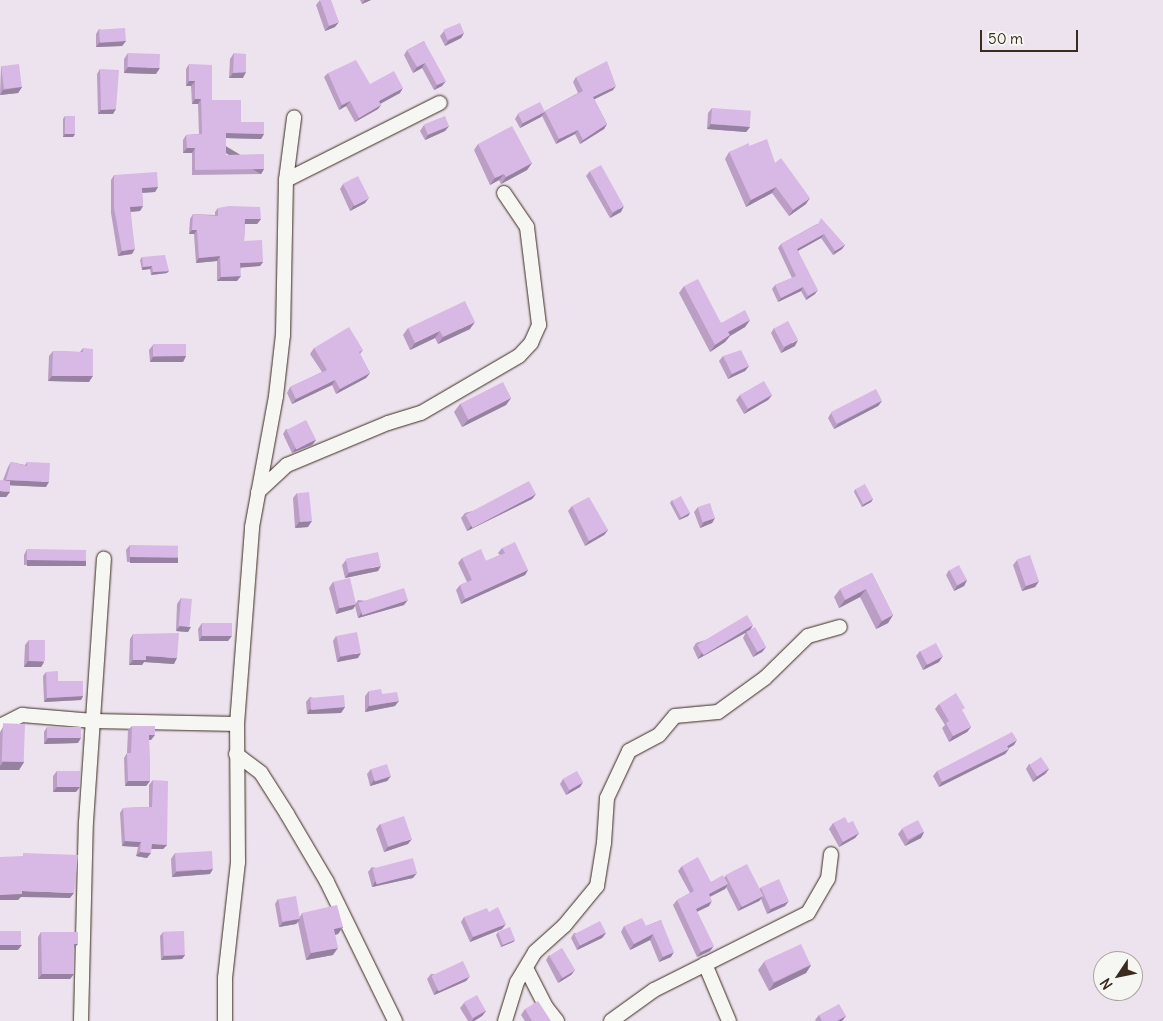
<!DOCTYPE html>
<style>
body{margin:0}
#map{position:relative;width:1163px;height:1021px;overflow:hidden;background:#ede3ee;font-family:Delius,sans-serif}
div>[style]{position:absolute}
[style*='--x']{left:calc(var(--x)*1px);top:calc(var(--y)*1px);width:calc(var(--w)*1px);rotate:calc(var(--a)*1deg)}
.roads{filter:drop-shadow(0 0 1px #3b2a1e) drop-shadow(0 0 1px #3b2a1e)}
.minor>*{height:14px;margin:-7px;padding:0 7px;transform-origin:7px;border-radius:7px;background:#f6f6f2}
.wall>*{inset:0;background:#ba9ec4}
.shaded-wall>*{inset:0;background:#9781a0;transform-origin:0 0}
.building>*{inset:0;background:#d8b8e4;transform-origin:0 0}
span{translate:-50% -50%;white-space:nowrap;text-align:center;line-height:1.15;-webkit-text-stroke:4.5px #f6f6f2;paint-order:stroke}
.north{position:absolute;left:1093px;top:951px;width:50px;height:50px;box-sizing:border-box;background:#f6f6f2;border:1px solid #aba49d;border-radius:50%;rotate:236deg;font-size:14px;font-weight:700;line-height:20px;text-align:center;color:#3b2a1e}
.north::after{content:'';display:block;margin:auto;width:18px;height:22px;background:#3b2a1e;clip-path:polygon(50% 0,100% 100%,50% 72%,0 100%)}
.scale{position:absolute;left:980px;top:30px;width:98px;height:22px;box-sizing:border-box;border:2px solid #3b2a1e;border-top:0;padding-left:6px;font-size:15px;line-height:18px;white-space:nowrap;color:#3b2a1e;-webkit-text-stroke:4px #f6f6f2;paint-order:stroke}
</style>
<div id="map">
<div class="roads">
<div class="minor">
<i style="--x:286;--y:180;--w:172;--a:-26.6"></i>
<i style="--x:258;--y:492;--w:40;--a:-43"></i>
<i style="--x:287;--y:465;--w:109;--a:-22.6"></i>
<i style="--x:388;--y:423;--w:34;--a:-17"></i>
<i style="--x:421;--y:413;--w:113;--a:-30.2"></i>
<i style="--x:519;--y:356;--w:18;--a:-47"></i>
<i style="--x:531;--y:343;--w:20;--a:-66"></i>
<i style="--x:539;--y:325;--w:99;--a:-97"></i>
<i style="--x:527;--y:227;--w:41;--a:-124.1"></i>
<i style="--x:0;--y:726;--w:25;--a:-27"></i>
<i style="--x:22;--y:715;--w:72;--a:4.8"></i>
<i style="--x:94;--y:721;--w:143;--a:1.2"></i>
<i style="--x:236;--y:754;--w:31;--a:37"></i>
<i style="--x:261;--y:773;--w:49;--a:57.6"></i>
<i style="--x:287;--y:814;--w:79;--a:59.5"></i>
<i style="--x:327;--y:882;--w:155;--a:63.9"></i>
<i style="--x:705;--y:964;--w:62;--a:67.2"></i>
<i style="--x:527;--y:970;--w:42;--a:62.8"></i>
<i style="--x:546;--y:1007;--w:18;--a:52"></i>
<i style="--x:81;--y:1021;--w:199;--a:-88.6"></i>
<i style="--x:86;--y:822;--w:264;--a:-86.1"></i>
<i style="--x:225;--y:1021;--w:43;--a:-90"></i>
<i style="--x:225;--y:978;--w:117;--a:-83.6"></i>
<i style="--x:238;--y:862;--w:138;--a:-90.4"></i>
<i style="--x:237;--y:724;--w:198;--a:-85.6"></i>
<i style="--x:252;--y:527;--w:133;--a:-79.6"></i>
<i style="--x:276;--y:396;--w:61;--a:-83.5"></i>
<i style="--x:283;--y:335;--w:155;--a:-88.9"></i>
<i style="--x:286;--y:180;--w:63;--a:-82.6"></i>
<i style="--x:505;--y:1021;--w:41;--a:-72.9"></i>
<i style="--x:517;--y:982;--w:35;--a:-59"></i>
<i style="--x:535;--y:952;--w:39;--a:-42"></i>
<i style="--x:564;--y:926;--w:52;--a:-50.5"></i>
<i style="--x:597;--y:886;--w:44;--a:-80.8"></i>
<i style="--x:604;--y:843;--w:45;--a:-86.2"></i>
<i style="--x:607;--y:798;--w:52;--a:-64.9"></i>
<i style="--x:629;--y:751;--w:34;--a:-28"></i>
<i style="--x:659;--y:735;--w:25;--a:-50"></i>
<i style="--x:675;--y:716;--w:43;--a:-5.3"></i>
<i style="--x:718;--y:712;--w:58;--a:-35.9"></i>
<i style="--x:765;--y:678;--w:60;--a:-44.3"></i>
<i style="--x:808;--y:636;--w:33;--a:-16"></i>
<i style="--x:611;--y:1021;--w:53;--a:-35.8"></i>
<i style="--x:654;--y:990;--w:172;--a:-26.6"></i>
<i style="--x:808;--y:913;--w:39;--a:-60"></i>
<i style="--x:828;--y:879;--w:25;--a:-83"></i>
</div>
</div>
<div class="wall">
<i style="clip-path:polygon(320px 0,335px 27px,325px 31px,316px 5px)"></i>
<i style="clip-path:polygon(360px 0,371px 0,362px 4px)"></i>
<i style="clip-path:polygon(99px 29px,126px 41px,122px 46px,96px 47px,96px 34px)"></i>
<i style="clip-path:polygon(444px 31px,464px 33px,461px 38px,445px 46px,440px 36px)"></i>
<i style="clip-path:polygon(424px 41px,442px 86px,434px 90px,422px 68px,413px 73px,404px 55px,407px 50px)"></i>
<i style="clip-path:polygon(128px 53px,156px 74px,124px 73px,124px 59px)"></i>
<i style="clip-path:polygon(234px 53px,243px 78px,229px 78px,230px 59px)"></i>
<i style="clip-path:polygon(189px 64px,212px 100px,241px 122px,264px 134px,261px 139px,226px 138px,226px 155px,264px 169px,261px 174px,192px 175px,192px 153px,183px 153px,183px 140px,186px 135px,199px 134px,198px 104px,192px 104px,191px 86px,186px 86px,186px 69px)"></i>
<i style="clip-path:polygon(1px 66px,22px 87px,18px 93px,0 95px)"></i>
<i style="clip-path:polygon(100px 69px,113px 114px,98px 114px,97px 74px)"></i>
<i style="clip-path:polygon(328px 73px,370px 84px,400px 93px,380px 104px,381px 105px,378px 109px,355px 122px,346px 106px,339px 110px,324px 77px)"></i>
<i style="clip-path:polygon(576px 77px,613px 90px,594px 99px,607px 124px,604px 129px,580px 144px,575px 134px,556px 144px,542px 116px,520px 128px,515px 119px,518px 114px,545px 111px,578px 93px,573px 82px)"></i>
<i style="clip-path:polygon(712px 108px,750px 127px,746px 132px,707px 129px,708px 113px)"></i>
<i style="clip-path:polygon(65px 116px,75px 134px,73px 137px,63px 137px,63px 119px)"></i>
<i style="clip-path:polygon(424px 125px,449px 126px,445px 131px,425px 140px,420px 131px)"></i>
<i style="clip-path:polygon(478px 144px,532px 163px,527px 170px,501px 184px,499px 180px,490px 185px,474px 150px)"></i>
<i style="clip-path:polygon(749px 146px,775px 163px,806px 204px,789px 216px,772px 193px,746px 207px,725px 159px,729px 152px)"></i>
<i style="clip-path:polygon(590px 171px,621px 212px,610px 218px,586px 176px)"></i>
<i style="clip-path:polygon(114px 175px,158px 187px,155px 192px,142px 193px,143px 206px,140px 211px,131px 212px,132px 254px,118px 256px,111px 213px,111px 180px)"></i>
<i style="clip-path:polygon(343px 184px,365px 203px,350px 211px,340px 189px)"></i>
<i style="clip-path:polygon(218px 208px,261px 219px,257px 224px,245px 224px,244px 241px,263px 262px,260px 266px,241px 267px,237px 281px,217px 281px,217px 261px,196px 263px,194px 234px,189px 234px,190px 219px,193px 214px,215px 215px,215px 212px)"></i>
<i style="clip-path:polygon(817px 224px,845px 245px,842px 249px,833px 255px,821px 238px,798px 251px,815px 294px,806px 300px,801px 291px,778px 302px,772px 289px,775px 285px,792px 278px,778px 248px,781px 244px)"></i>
<i style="clip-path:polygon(142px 257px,167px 273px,151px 275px,150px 269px,142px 270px,140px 260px)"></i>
<i style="clip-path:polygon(684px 286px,721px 323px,750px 320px,745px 327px,730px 336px,725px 342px,710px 352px,679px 293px)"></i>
<i style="clip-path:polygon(408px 328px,470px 329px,438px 344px,435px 338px,410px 350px,403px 335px)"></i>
<i style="clip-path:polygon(774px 328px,795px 346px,781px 353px,771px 333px)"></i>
<i style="clip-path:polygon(153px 345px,186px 356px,183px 362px,150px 362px,149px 350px)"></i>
<i style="clip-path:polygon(83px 348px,89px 382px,48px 381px,49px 356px,53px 351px,80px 352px)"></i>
<i style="clip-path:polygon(314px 348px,363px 350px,360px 354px,370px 373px,366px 378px,336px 394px,332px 385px,292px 404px,287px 393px,290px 387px,322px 372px,310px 354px)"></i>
<i style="clip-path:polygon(723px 356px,749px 366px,745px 371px,728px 379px,719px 361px)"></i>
<i style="clip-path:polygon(740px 395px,772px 395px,768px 400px,744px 414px,736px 400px)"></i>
<i style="clip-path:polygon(511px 398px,506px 405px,462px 427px,454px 412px,460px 404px)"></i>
<i style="clip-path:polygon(882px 401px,878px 406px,834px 429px,828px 418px,831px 413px)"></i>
<i style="clip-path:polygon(286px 429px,316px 440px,312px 445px,292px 453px,283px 434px)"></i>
<i style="clip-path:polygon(11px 462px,25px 465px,27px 462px,46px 487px,10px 485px,10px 492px,6px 497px,3px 480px,8px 467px)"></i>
<i style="clip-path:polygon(855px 489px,873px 499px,871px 502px,862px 507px,854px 492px)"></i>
<i style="clip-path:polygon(297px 493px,308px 527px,295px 528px,293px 498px)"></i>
<i style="clip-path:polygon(536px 494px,532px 499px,467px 531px,461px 518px,465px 513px)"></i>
<i style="clip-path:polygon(672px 500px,690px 513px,688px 516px,679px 520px,670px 503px)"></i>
<i style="clip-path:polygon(572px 506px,608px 530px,604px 535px,585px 546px,568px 511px)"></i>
<i style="clip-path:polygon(698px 507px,715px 518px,712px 523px,700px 528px,694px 512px)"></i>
<i style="clip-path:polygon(130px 545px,174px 562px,127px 562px,126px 550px)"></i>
<i style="clip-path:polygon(502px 548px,528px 570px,525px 575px,461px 604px,456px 590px,460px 585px,467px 582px,458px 563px,462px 558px,486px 561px,500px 555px,498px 553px)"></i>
<i style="clip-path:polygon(27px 549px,86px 560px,82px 565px,24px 565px,24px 555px)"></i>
<i style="clip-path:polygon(346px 560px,378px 571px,345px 578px,342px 565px)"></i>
<i style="clip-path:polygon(1017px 560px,1039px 581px,1035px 587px,1022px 591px,1013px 565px)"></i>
<i style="clip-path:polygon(949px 570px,967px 580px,964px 586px,954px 591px,946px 575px)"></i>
<i style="clip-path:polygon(872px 573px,893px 615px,888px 623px,876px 629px,860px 597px,839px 608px,834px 597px,840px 589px)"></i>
<i style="clip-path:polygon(333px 582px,356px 603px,358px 600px,404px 605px,358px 618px,355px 606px,353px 609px,336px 614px,329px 588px)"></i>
<i style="clip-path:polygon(181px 598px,188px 632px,176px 631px,177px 604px)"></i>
<i style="clip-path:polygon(202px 623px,228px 641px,199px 641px,198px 629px)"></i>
<i style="clip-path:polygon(753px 625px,750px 631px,766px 647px,762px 652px,753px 657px,743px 638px,746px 632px,698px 659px,693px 648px,696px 643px)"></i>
<i style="clip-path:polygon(133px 634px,174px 664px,144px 662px,142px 665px,129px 665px,130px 639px)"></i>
<i style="clip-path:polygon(336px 636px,358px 658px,337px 662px,333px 641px)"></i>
<i style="clip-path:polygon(29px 640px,44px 662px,41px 667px,24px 667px,25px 645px)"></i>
<i style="clip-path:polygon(920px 651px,939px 662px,923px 670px,916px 656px)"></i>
<i style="clip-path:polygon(46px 672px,58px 681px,83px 696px,81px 700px,44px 702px,43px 676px)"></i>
<i style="clip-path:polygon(369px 691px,382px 694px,395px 706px,365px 712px,365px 696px)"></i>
<i style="clip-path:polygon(310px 697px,345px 707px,341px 713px,307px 714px,306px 702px)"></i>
<i style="clip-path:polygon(939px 704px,963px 712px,971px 727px,967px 732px,949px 742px,942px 728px,945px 725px,935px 709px)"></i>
<i style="clip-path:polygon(132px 726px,151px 740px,149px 740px,150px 781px,146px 786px,125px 786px,124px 758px,127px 753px,128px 730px)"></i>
<i style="clip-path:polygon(3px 727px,24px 762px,19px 770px,0 770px,0 732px)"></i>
<i style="clip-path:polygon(47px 727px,78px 743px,44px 744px,44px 732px)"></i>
<i style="clip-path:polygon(1014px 745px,1008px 748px,1009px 749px,1005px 754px,939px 787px,933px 776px,937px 771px)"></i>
<i style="clip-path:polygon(1029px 764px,1049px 769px,1045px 774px,1033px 782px,1026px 769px)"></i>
<i style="clip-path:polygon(371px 769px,391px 776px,387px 781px,370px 786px,367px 774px)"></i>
<i style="clip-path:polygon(57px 771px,76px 792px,53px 792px,53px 776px)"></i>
<i style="clip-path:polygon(563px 779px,583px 782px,580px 787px,566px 795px,560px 784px)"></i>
<i style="clip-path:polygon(153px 780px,167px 845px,163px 849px,151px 849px,147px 858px,136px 856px,138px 847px,122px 846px,120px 813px,123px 808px,149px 807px,149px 785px)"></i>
<i style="clip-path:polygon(833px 823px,848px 823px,859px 833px,855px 838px,839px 847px,829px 829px)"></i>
<i style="clip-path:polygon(380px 824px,408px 844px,384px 852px,376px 829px)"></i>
<i style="clip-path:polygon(902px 829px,924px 832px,921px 838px,905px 846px,898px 834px)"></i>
<i style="clip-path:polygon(175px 853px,210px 874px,172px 877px,171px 859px)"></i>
<i style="clip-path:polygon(682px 866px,711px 882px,725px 877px,726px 875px,760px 889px,761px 887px,785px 906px,767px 914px,761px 899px,759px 901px,738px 911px,726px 887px,725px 889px,710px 897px,709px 906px,697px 912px,710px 951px,697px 957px,673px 905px,677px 900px,690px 893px,678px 871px)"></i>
<i style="clip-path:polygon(372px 867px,413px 878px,372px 887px,368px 872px)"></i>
<i style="clip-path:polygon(278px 899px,300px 917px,302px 913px,343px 927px,338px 934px,335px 935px,333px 955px,306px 960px,298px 922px,296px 924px,279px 927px,275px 904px)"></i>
<i style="clip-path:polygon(489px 912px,502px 929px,470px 942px,461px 922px,464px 917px)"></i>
<i style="clip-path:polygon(661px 920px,671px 957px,659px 962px,650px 940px,630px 950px,621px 932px,624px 926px,646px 926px)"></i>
<i style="clip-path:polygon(41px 932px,74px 949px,74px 974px,70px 979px,38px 979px,38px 937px)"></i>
<i style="clip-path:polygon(163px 932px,185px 955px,182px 959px,161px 960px,160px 936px)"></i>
<i style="clip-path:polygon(498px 932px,515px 940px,513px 942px,501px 947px,496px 935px)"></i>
<i style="clip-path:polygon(574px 933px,606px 933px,602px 938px,577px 950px,571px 938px)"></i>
<i style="clip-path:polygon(549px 955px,575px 970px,571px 975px,558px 983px,546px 960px)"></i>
<i style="clip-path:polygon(764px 962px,811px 965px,806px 973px,769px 991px,758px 970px)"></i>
<i style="clip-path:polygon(431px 974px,470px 976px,466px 981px,434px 995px,427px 979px)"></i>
<i style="clip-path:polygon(464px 1003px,486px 1011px,482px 1016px,474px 1021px,468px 1021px,460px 1008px)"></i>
<i style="clip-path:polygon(525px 1009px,551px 1021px,525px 1021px,521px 1015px)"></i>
<i style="clip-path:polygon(819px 1015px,846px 1016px,842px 1021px,816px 1021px,815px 1020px)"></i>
</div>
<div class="shaded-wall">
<i style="clip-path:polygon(365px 0,371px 0,362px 4px)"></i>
<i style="clip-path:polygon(339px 22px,335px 27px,325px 31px,329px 26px)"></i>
<i style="clip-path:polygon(464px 33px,461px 38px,445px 46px,448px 41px)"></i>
<i style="clip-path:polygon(126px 41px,122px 46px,96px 47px,100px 42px)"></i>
<i style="clip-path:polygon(425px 63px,422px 68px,413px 73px,417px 67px)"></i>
<i style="clip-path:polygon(128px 67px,160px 68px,156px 74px,124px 73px)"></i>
<i style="clip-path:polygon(246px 72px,243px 78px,229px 78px,233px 73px)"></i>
<i style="clip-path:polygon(189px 81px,195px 81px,191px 86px,186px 86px)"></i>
<i style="clip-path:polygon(446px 81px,442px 86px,434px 90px,437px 85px)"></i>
<i style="clip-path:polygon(616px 86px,613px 90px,589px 102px,593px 97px)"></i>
<i style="clip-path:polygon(22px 87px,18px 93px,0 95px,3px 90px)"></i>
<i style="clip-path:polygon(403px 88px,400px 93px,376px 106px,379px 101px)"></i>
<i style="clip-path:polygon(195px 99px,201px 99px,198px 104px,192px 104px)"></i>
<i style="clip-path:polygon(350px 101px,346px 106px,339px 110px,342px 105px)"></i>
<i style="clip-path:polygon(381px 105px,378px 109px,355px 122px,359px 118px)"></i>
<i style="clip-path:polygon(116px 109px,113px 114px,98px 114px,101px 110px)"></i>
<i style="clip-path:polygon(545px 112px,541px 117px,520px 128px,523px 123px)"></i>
<i style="clip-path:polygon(607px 124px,604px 129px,580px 144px,583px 140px)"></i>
<i style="clip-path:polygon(711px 124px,750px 127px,746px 132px,707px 129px)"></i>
<i style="clip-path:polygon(449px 126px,445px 131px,425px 140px,428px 135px)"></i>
<i style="clip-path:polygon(578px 130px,575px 134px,556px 144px,559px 139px)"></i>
<i style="clip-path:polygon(226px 133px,264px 134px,261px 139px,223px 138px)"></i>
<i style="clip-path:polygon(65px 134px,75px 134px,73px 137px,63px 137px)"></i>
<i style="clip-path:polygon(187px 148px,195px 148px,192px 153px,183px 153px)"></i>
<i style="clip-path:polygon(532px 163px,527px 170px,501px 184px,506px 177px)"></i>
<i style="left:264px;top:169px;width:6px;height:69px;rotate:121deg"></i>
<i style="clip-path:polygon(504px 174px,499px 180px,490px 185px,495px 178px)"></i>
<i style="clip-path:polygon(158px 187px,155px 192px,138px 193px,142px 188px)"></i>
<i style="clip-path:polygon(776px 187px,772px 193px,746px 207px,751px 200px)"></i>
<i style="clip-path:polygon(369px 198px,365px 203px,350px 211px,354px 205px)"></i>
<i style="clip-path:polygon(810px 198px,806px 204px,789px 216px,793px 210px)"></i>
<i style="clip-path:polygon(143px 206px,140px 211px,126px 212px,130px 207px)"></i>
<i style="clip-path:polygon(624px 206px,621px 212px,610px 218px,613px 213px)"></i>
<i style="clip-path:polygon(245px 219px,261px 219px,257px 224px,242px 224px)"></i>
<i style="clip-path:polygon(192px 230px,197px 230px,194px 234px,189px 234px)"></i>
<i style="clip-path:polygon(824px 234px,821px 238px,794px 253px,797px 249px)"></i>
<i style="clip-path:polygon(845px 245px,842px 249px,833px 255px,835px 251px)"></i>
<i style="clip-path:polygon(135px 249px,132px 254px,118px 256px,122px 251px)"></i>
<i style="clip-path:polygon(220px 256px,217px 261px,196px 263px,199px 258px)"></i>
<i style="clip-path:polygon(263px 262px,260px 266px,237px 268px,240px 263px)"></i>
<i style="clip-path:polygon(152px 266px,150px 269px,142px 270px,143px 267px)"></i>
<i style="clip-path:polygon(169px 271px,167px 273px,151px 275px,153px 272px)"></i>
<i style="clip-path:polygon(241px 276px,237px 281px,217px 281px,221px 277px)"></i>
<i style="clip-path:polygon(803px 287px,801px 291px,778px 302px,781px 298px)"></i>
<i style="clip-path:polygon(818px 290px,815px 294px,806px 300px,808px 296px)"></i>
<i style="clip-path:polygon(750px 320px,745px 327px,730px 336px,725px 342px,710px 352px,715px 345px,728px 332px)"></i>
<i style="clip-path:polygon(475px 322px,470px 329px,438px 344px,443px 337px)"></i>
<i style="clip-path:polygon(440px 331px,435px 338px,410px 350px,415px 343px)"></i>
<i style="clip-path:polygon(798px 340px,795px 346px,781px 353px,785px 347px)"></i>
<i style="clip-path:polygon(186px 356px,183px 362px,150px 362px,153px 357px)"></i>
<i style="clip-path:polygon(749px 366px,745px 371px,728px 379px,732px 374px)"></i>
<i style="clip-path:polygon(370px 373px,366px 378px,336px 394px,340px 389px)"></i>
<i style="clip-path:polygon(52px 376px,93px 376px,89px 382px,48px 381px)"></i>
<i style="clip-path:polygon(335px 380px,332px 385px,292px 404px,296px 399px)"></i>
<i style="clip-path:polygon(772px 395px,768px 400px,744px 414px,748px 409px)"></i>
<i style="clip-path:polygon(511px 398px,506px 405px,462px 427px,468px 420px)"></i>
<i style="clip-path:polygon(882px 401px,878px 406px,834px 429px,838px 424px)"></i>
<i style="clip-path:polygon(316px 440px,312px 445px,292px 453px,296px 448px)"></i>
<i style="clip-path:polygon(6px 480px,49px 482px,46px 487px,2px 485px)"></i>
<i style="clip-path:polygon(0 491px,10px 492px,6px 497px,0 497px)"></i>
<i style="clip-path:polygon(536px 494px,532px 499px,467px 531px,471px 526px)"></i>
<i style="clip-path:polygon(873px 499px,871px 502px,862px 507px,864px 504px)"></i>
<i style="clip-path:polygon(690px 513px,688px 516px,679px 520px,681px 518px)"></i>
<i style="clip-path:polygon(715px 518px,712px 523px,700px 528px,704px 522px)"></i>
<i style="clip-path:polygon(312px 521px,308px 527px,295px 528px,299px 522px)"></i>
<i style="clip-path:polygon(608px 530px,604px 535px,585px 546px,589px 541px)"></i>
<i style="left:130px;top:557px;width:48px;height:6px"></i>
<i style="left:27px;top:560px;width:59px;height:6px"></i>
<i style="clip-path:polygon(381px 566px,378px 571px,345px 578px,349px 573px)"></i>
<i style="clip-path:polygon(528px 570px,525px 575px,461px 604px,465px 599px)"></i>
<i style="clip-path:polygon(967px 580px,964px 586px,954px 591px,957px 586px)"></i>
<i style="clip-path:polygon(1039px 581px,1035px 587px,1022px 591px,1026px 586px)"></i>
<i style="clip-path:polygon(866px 589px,860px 597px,839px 608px,845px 600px)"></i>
<i style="clip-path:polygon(408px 600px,404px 605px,358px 618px,362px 612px)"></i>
<i style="clip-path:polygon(356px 604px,353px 609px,336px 614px,339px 608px)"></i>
<i style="clip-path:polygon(893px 615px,888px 623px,876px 629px,882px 621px)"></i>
<i style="clip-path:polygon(753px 625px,749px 631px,698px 659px,702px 653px)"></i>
<i style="clip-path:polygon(180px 626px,191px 627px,188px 632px,176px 631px)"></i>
<i style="clip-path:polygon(202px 636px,232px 636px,228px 641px,199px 641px)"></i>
<i style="clip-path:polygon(766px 647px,762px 652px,753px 657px,757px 652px)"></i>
<i style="clip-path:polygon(361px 653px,358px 658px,337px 662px,340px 657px)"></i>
<i style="clip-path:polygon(146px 656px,177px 658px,174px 664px,144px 662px,142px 665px,129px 665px,133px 660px)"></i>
<i style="clip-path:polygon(943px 656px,939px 662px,923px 670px,926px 665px)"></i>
<i style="clip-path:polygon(28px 661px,44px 662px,41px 667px,24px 667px)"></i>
<i style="clip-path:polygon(83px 696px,81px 700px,44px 702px,47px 698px)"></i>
<i style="clip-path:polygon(399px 701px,395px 706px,365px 712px,369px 706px)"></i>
<i style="clip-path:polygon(345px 707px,341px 713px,307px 714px,310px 709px)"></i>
<i style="clip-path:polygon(971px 727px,967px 732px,949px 742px,953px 736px)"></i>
<i style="clip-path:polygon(149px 735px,155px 735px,151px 740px,145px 740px)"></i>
<i style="clip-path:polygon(48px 738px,81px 738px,78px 743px,44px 744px)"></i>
<i style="clip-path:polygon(1017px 740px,1014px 745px,1004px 751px,1007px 746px)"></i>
<i style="clip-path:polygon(1009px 749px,1005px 754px,939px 787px,942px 782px)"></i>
<i style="clip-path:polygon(3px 762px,24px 762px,19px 770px,0 770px,0 766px)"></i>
<i style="clip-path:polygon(1049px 769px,1045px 774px,1033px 782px,1037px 776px)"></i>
<i style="clip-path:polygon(391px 776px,387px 781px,370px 786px,374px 780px)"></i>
<i style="clip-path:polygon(128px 781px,150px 781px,146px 786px,125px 786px)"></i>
<i style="clip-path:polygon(583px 782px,580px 787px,566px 795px,570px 790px)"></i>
<i style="clip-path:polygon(57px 787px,80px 787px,76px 792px,53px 792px)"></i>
<i style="clip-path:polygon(924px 832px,921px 838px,905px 846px,909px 841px)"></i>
<i style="clip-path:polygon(859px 833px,855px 838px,839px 847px,843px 842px)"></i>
<i style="clip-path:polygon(412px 839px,408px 844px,384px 852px,388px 847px)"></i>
<i style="clip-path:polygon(125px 841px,141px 842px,138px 847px,122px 846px)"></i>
<i style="clip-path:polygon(152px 844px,167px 845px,163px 849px,149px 849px)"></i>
<i style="clip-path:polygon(140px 852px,151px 853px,147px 858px,136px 856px)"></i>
<i style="clip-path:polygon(213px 869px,210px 874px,172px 877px,176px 872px)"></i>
<i style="clip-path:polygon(417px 873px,413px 878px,372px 887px,375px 882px)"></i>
<i style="clip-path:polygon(728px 884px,725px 889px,705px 899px,709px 894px)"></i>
<i style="clip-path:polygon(22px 891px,74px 893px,70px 898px,21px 897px,18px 900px,0 900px,0 895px)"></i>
<i style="clip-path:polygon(763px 896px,759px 901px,738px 911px,742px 906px)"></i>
<i style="clip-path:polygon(712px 901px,709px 906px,692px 914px,696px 909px)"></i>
<i style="clip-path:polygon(789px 901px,785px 906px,767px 914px,771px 909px)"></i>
<i style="clip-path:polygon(300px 919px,296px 924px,279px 927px,283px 922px)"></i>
<i style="clip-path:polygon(506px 924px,502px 929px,470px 942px,473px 937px)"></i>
<i style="clip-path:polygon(343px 927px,338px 934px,329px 936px,334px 929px)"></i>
<i style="clip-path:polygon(606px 933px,602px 938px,577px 950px,580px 945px)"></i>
<i style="clip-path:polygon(653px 934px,650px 940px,630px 950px,634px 944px)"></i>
<i style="clip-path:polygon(515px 940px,513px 942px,501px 947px,503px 945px)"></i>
<i style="clip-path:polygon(74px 944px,78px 944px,74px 949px,70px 949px)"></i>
<i style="clip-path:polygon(0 945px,22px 945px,18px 950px,0 950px)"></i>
<i style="clip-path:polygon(714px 946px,710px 951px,697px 957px,701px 952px)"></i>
<i style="clip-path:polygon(338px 948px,333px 955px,306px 960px,311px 953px)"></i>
<i style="clip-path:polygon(674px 952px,671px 957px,659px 962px,663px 957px)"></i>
<i style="clip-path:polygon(185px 955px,182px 959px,161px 960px,164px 956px)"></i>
<i style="clip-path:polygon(811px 965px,806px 973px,769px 991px,774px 983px)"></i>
<i style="clip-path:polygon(575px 970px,571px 975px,558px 983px,562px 978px)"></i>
<i style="clip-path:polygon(42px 974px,74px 974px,70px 979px,38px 979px)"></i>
<i style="clip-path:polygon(470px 976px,466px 981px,434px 995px,437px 990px)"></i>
<i style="clip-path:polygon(486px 1011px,482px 1016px,474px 1021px,472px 1021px,474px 1018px)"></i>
<i style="clip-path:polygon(846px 1016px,842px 1021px,837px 1021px)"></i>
</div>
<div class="building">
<i style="clip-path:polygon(320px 0,331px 0,339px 22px,329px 26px)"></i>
<i style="left:460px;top:23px;width:11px;height:18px;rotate:68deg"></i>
<i style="left:125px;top:28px;width:13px;height:26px;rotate:86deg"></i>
<i style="clip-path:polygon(424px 41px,446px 81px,437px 85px,425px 63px,417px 67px,407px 50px)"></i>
<i style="left:128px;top:53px;width:32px;height:14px;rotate:2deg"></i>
<i style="clip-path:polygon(234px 53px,246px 54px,246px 72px,233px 73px)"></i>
<i style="clip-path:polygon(356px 60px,370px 84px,394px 71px,403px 88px,379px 101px,381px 105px,359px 118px,350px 101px,342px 105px,328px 73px)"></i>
<i style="clip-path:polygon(607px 61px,616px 86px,593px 97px,607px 124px,583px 140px,578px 130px,559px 139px,545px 111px,583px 91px,576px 77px)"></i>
<i style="left:19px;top:64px;width:23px;height:18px;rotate:83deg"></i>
<i style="clip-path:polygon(189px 64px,212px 65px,212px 100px,241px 100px,241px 122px,264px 122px,264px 134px,226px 133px,226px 155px,264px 154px,264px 169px,195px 170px,195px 148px,187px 148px,186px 135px,202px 134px,201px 99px,195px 99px,195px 81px,189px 81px)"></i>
<i style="clip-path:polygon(100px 69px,119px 70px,116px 109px,101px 110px)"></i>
<i style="left:540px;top:102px;width:11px;height:25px;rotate:63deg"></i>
<i style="left:712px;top:108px;width:39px;height:16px;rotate:4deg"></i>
<i style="left:65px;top:116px;width:10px;height:18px"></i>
<i style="left:445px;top:116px;width:11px;height:23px;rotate:68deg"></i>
<i style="clip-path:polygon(512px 126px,532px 163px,506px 177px,504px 174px,495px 178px,478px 144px)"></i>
<i style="clip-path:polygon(767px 139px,775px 163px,781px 158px,810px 198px,793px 210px,776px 187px,751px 200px,729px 152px,749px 143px,749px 146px)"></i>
<i style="left:601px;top:165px;width:47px;height:13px;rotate:61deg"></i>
<i style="clip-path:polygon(157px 172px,158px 187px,142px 188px,143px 206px,130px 207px,135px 249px,122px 251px,114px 208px,114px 175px)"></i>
<i style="left:358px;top:176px;width:25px;height:17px;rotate:63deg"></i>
<i style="clip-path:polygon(229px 206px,260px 207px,261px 219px,245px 219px,244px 241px,262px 240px,263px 262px,240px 263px,241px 276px,221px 277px,220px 256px,199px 258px,197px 230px,192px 230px,193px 214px,218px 216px,218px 208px)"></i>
<i style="clip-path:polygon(821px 218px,845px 245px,835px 251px,821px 229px,824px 234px,797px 249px,818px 290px,808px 296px,803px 287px,781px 298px,775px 285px,796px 276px,781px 244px,818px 224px)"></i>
<i style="clip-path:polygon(165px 255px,169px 271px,153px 272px,152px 266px,143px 267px,142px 257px)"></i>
<i style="clip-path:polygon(698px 279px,721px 323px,745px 310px,750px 320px,728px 332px,730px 335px,715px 345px,684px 286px)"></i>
<i style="clip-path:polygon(465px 301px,475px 322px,443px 337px,440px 331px,415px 343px,408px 328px)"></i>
<i style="left:788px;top:321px;width:21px;height:16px;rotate:62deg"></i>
<i style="clip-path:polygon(349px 327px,363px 350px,359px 352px,370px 373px,340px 389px,335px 380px,296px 399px,290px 387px,327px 370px,314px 348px)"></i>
<i style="left:186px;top:344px;width:12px;height:33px;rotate:90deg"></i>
<i style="clip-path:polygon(83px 348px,93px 349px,93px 376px,52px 376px,53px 351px,83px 352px)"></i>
<i style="clip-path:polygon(741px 350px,749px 366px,732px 374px,723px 356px)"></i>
<i style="left:764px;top:381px;width:16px;height:28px;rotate:60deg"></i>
<i style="left:503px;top:382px;width:18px;height:48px;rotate:63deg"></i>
<i style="left:876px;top:389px;width:13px;height:51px;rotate:63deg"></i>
<i style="left:306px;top:420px;width:22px;height:22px;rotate:63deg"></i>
<i style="clip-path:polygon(11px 462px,27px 466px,27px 462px,50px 463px,49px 482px,6px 480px)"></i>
<i style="clip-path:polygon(0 480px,10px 481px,10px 492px,0 491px)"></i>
<i style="left:529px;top:481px;width:15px;height:72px;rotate:62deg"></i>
<i style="left:865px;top:484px;width:17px;height:11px;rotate:62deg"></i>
<i style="left:309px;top:492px;width:29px;height:12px;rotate:84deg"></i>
<i style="left:681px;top:496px;width:19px;height:10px;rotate:62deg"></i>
<i style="clip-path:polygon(589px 497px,608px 530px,589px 541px,572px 506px)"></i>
<i style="left:710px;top:503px;width:16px;height:13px;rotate:72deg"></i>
<i style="clip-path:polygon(515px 542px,528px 570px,465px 599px,460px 585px,472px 580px,462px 558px,481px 549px,486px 561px,505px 553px,502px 548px)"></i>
<i style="left:130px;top:545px;width:48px;height:12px;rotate:1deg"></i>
<i style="left:27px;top:549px;width:59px;height:11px;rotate:1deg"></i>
<i style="left:378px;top:552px;width:14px;height:33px;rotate:78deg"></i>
<i style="left:1030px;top:555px;width:28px;height:14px;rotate:71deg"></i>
<i style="left:959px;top:565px;width:17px;height:11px;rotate:62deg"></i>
<i style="clip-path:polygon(872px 573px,893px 615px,882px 621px,866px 589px,845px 600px,840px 589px)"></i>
<i style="left:350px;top:578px;width:27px;height:17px;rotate:77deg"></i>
<i style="left:404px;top:588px;width:13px;height:48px;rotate:72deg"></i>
<i style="left:181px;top:598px;width:11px;height:28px;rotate:5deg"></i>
<i style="left:747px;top:615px;width:12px;height:58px;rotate:59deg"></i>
<i style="left:202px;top:623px;width:30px;height:13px"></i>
<i style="left:755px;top:627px;width:23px;height:10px;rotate:61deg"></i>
<i style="left:357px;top:632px;width:21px;height:21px;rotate:79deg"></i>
<i style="clip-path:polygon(179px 633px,177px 658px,146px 656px,146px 660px,133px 660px,133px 634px)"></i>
<i style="left:29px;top:640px;width:16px;height:21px"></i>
<i style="left:936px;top:643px;width:15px;height:18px;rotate:62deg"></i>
<i style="clip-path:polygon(58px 671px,58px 681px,83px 681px,83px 696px,47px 698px,46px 672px)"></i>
<i style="clip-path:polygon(381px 689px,382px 694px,397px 692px,399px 701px,369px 706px,369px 691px)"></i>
<i style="clip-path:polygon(956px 693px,965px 708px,962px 710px,971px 727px,953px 736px,946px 723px,949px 721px,939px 704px)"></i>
<i style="left:344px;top:695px;width:12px;height:34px;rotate:85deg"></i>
<i style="left:25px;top:724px;width:38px;height:22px;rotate:92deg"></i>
<i style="clip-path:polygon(132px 726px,155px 726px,155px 735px,149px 735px,150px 781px,128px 781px,127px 753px,131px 753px)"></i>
<i style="left:47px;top:727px;width:34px;height:11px"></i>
<i style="clip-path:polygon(1012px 732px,1017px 740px,1007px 746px,1009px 749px,942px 782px,937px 771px)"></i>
<i style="left:1041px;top:757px;width:14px;height:14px;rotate:56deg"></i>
<i style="left:387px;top:764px;width:13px;height:17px;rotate:72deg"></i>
<i style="left:57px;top:771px;width:23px;height:16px"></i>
<i style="left:577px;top:771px;width:13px;height:16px;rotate:61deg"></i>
<i style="clip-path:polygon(153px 780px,168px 781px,167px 845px,152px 844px,151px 853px,140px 852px,141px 842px,125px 841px,123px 808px,152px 807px)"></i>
<i style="left:404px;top:816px;width:24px;height:25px;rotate:71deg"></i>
<i style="clip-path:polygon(845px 817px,848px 823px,853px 821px,859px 833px,843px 842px,833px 823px)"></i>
<i style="left:918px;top:820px;width:13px;height:18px;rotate:63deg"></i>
<i style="left:212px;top:851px;width:18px;height:37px;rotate:87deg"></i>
<i style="clip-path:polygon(23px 853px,78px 855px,74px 893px,22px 891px,22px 894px,0 895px,0 857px,23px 856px)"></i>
<i style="clip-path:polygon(698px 857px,711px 882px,723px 875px,728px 884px,709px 894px,712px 901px,696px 909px,714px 946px,701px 952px,677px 900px,694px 891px,682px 866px)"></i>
<i style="left:413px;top:858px;width:16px;height:42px;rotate:75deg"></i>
<i style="left:747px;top:864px;width:36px;height:24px;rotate:63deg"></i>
<i style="left:779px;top:879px;width:24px;height:20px;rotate:66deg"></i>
<i style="left:296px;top:896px;width:23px;height:18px;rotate:80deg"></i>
<i style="clip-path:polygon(337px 905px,343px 927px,334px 929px,338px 948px,311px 953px,302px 913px)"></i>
<i style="clip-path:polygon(498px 907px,506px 924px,473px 937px,464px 917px,487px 908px,489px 912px)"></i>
<i style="clip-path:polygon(642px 918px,646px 926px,661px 920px,674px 952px,663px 957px,653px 934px,634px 944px,624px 926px)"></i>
<i style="left:600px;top:921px;width:13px;height:29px;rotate:63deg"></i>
<i style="left:510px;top:927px;width:14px;height:13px;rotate:69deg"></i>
<i style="left:0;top:931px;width:21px;height:14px"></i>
<i style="left:184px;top:931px;width:24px;height:21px;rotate:88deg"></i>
<i style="clip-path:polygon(41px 932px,78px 932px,78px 944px,74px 944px,74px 974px,42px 974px)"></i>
<i style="left:801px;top:944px;width:23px;height:41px;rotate:65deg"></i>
<i style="left:562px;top:948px;width:26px;height:15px;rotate:59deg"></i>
<i style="left:463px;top:961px;width:17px;height:35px;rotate:65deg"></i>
<i style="left:477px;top:995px;width:18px;height:15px;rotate:61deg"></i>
<i style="clip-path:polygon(538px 1001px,551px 1021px,532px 1021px,525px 1009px)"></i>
<i style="clip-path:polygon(839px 1004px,846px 1016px,837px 1021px,822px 1021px,819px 1015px)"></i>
</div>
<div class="north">N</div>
<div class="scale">50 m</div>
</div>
